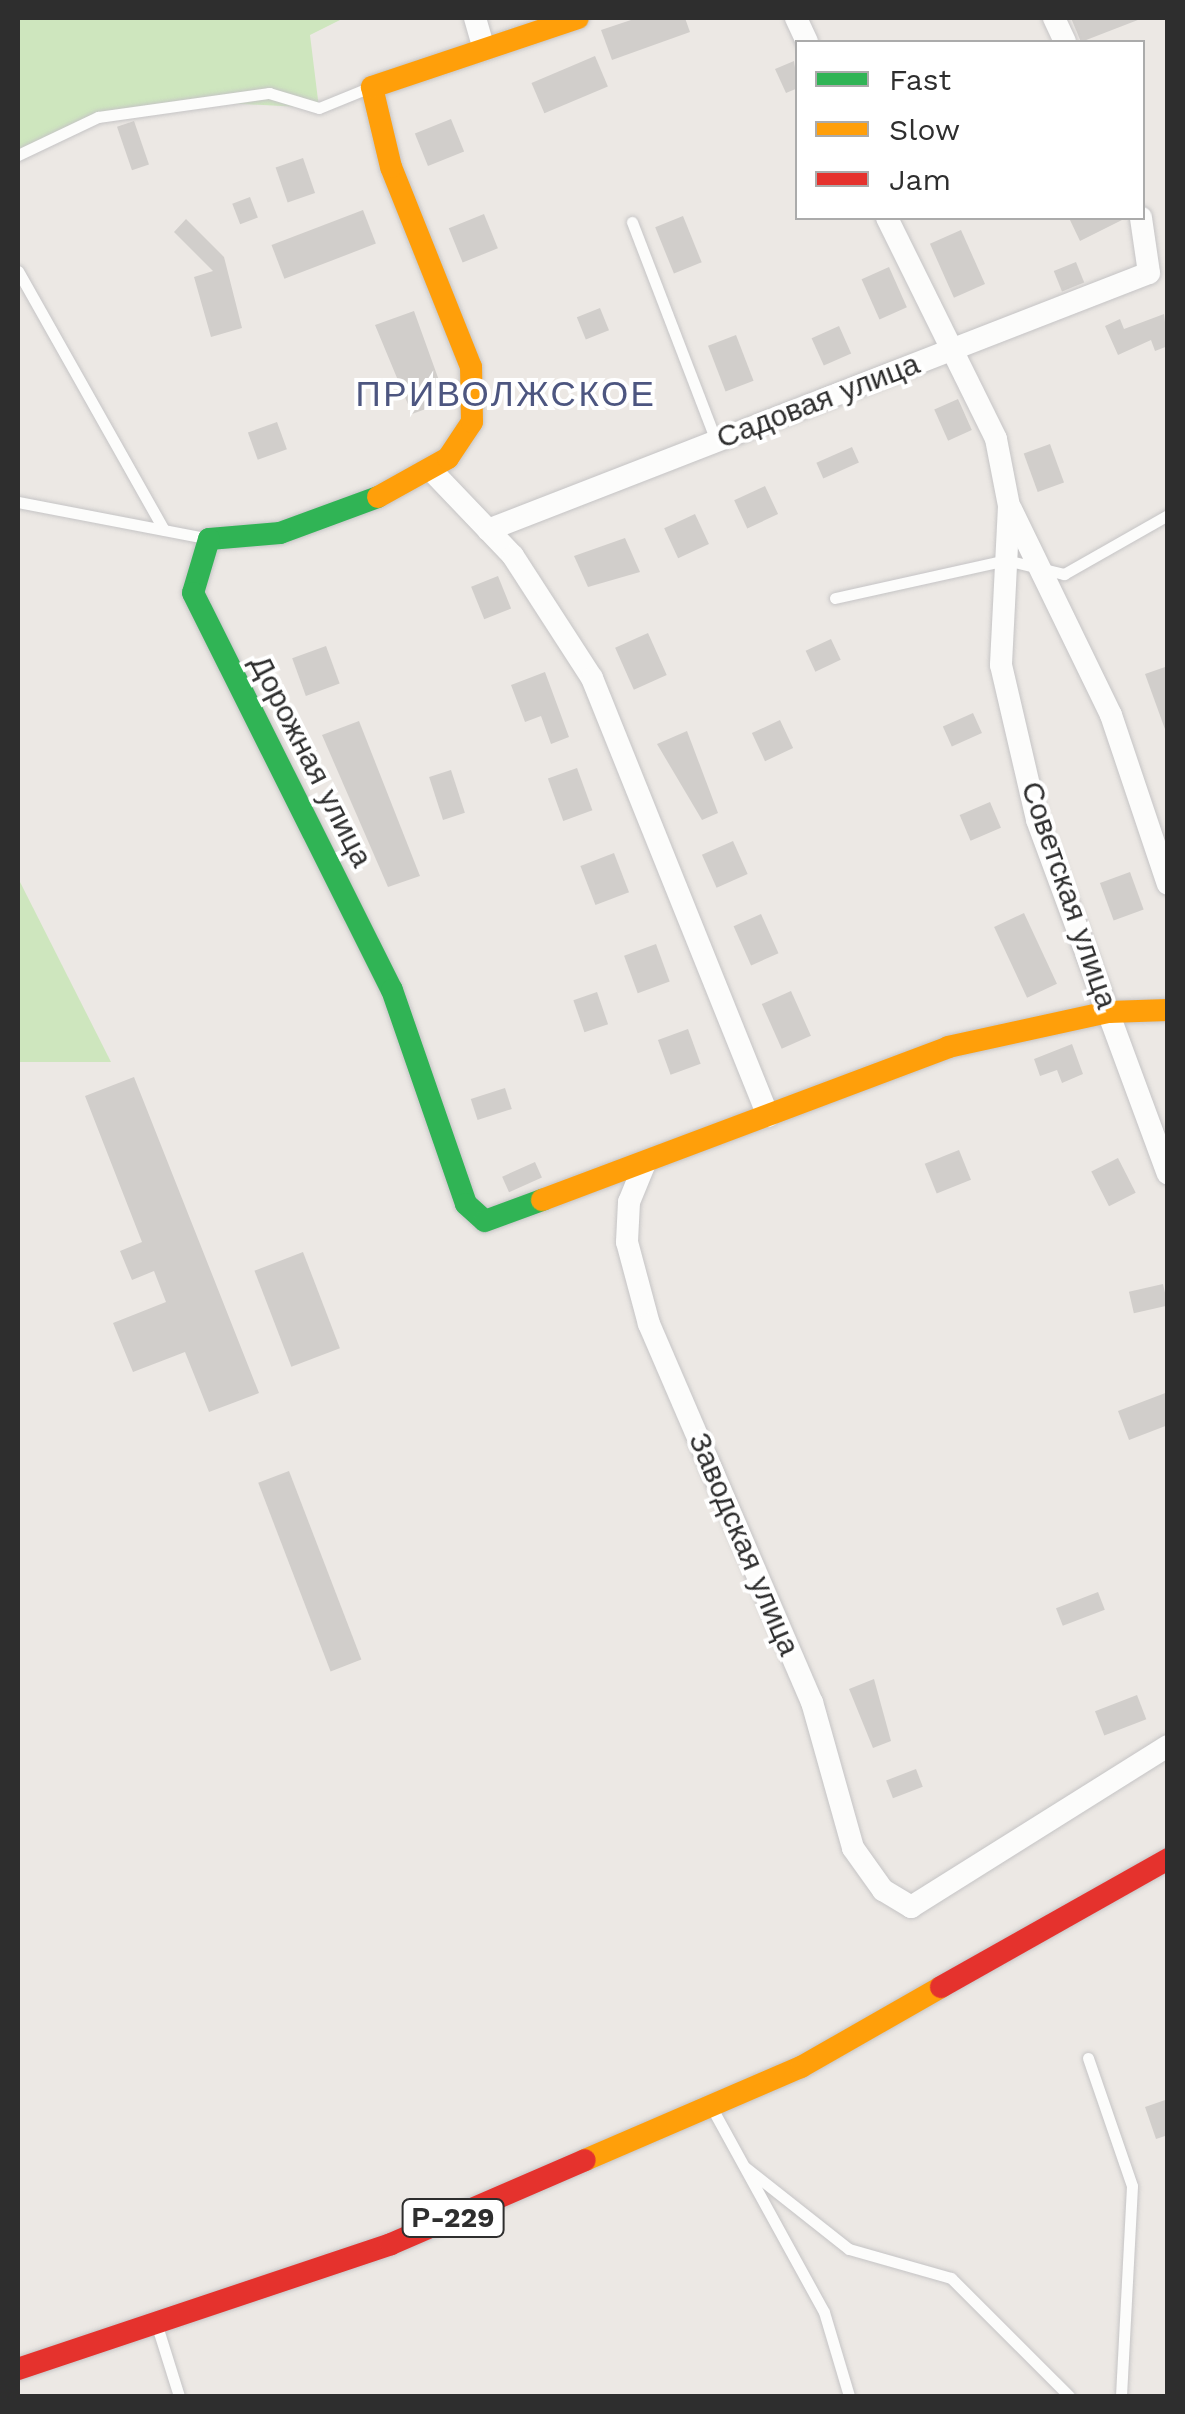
<!DOCTYPE html>
<meta charset="utf-8">
<style>
body{margin:0}
#map{position:relative;width:1185px;height:2414px;overflow:hidden;background:#ece8e4;font-family:"Work Sans",sans-serif}
div>[style]{position:absolute}
[style*='--x']{left:calc(var(--x)*1px);top:calc(var(--y)*1px);width:calc(var(--w)*1px);rotate:calc(var(--a)*1deg)}
.green>*{inset:0;background:#cee6be}
.building>*{inset:0;background:#d1cecb;transform-origin:0 0}
.roads{filter:drop-shadow(0 0 2px #c5c4c5) drop-shadow(0 0 2px #c5c4c5)}
.lane>*{height:11px;margin:-5.5px;padding:0 5.5px;transform-origin:5.5px;border-radius:5.5px;background:#fcfcfb}
.street>*{height:22px;margin:-11px;padding:0 11px;transform-origin:11px;border-radius:11px;background:#fcfcfb}
.fast>*{height:22px;margin:-11px;padding:0 11px;transform-origin:11px;border-radius:11px;background:#30b455}
.slow>*{height:22px;margin:-11px;padding:0 11px;transform-origin:11px;border-radius:11px;background:#ff9f0a}
.jam>*{height:22px;margin:-11px;padding:0 11px;transform-origin:11px;border-radius:11px;background:#e5322d}
span{translate:-50% -50%;white-space:nowrap;text-align:center;line-height:1.15;-webkit-text-stroke:8px #fff;paint-order:stroke}
.shield-label span{padding:2px 8px;background:#fff;border:2px solid;border-radius:8px;-webkit-text-stroke-width:0}
.shield-label{font-size:28px;color:#2e2e2e;font-weight:700}
.street-label{font-size:30px;color:#2e2e2e}
.quarter-label{font-size:35px;color:#4d5680;letter-spacing:2.5px}
.frame{position:absolute;inset:0;border:20px solid #2e2e2e;pointer-events:none}
.legend{position:absolute;left:795px;top:40px;width:350px;height:180px;box-sizing:border-box;background:#fff;border:2px solid #ababab;margin:0;padding:12px 18px;list-style:none;font-size:30px;color:#2e2e2e}
.legend li{display:flex;align-items:center;gap:20px;height:50px}
.legend b{width:50px;border:2px solid #ababab}
</style>
<div id="map">
<div class="green">
<i style="clip-path:polygon(18px 18px,344px 18px,310px 35px,319px 108px,205px 102px,99px 117px,18px 153px)"></i>
<i style="clip-path:polygon(18px 878px,111px 1062px,18px 1062px)"></i>
</div>
<div class="building">
<i style="clip-path:polygon(637px 18px,685px 18px,690px 32px,612px 60px,601px 30px)"></i>
<i style="clip-path:polygon(1071px 18px,1143px 18px,1081px 42px)"></i>
<i style="left:595px;top:56px;width:33px;height:69px;rotate:67deg"></i>
<i style="clip-path:polygon(794px 61px,798px 88px,786px 93px,775px 69px)"></i>
<i style="left:451px;top:119px;width:35px;height:39px;rotate:68deg"></i>
<i style="left:134px;top:121px;width:46px;height:18px;rotate:71deg"></i>
<i style="left:303px;top:158px;width:37px;height:29px;rotate:71deg"></i>
<i style="left:250px;top:197px;width:22px;height:19px;rotate:69deg"></i>
<i style="left:363px;top:210px;width:36px;height:98px;rotate:69deg"></i>
<i style="left:484px;top:214px;width:37px;height:38px;rotate:68deg"></i>
<i style="left:683px;top:216px;width:50px;height:30px;rotate:68deg"></i>
<i style="clip-path:polygon(1069px 218px,1126px 218px,1080px 241px)"></i>
<i style="clip-path:polygon(186px 219px,224px 257px,242px 328px,211px 337px,194px 277px,213px 271px,174px 232px)"></i>
<i style="left:961px;top:230px;width:59px;height:34px;rotate:66deg"></i>
<i style="left:1076px;top:262px;width:22px;height:24px;rotate:68deg"></i>
<i style="left:889px;top:267px;width:44px;height:30px;rotate:66deg"></i>
<i style="left:600px;top:308px;width:24px;height:25px;rotate:68deg"></i>
<i style="clip-path:polygon(414px 311px,441px 386px,428px 391px,434px 406px,412px 414px,375px 325px)"></i>
<i style="clip-path:polygon(1164px 314px,1168px 346px,1155px 351px,1151px 340px,1118px 355px,1105px 326px,1120px 319px,1124px 329px)"></i>
<i style="left:839px;top:326px;width:30px;height:30px;rotate:66deg"></i>
<i style="left:736px;top:335px;width:49px;height:30px;rotate:69deg"></i>
<i style="left:958px;top:399px;width:34px;height:26px;rotate:66deg"></i>
<i style="left:277px;top:422px;width:29px;height:31px;rotate:70deg"></i>
<i style="left:1050px;top:444px;width:41px;height:28px;rotate:70deg"></i>
<i style="left:852px;top:447px;width:17px;height:39px;rotate:66deg"></i>
<i style="left:765px;top:486px;width:31px;height:34px;rotate:65deg"></i>
<i style="left:695px;top:514px;width:33px;height:34px;rotate:65deg"></i>
<i style="clip-path:polygon(625px 538px,640px 572px,588px 587px,574px 556px)"></i>
<i style="left:498px;top:576px;width:35px;height:29px;rotate:68deg"></i>
<i style="left:648px;top:633px;width:46px;height:36px;rotate:66deg"></i>
<i style="left:831px;top:639px;width:23px;height:28px;rotate:65deg"></i>
<i style="left:326px;top:646px;width:40px;height:36px;rotate:70deg"></i>
<i style="clip-path:polygon(1168px 666px,1168px 732px,1166px 732px,1145px 674px)"></i>
<i style="clip-path:polygon(545px 672px,569px 737px,551px 744px,541px 716px,525px 722px,511px 685px)"></i>
<i style="left:973px;top:713px;width:22px;height:33px;rotate:66deg"></i>
<i style="left:780px;top:720px;width:31px;height:31px;rotate:65deg"></i>
<i style="clip-path:polygon(359px 721px,420px 876px,388px 887px,322px 735px)"></i>
<i style="clip-path:polygon(687px 731px,718px 813px,702px 820px,657px 744px)"></i>
<i style="left:577px;top:768px;width:45px;height:31px;rotate:70deg"></i>
<i style="left:451px;top:770px;width:45px;height:23px;rotate:72deg"></i>
<i style="left:990px;top:802px;width:28px;height:33px;rotate:67deg"></i>
<i style="left:733px;top:841px;width:36px;height:34px;rotate:66deg"></i>
<i style="left:614px;top:853px;width:42px;height:36px;rotate:69deg"></i>
<i style="left:1130px;top:872px;width:40px;height:32px;rotate:70deg"></i>
<i style="left:1024px;top:913px;width:78px;height:33px;rotate:65deg"></i>
<i style="left:761px;top:914px;width:43px;height:30px;rotate:66deg"></i>
<i style="left:656px;top:944px;width:40px;height:34px;rotate:70deg"></i>
<i style="left:791px;top:991px;width:49px;height:32px;rotate:66deg"></i>
<i style="left:597px;top:992px;width:34px;height:25px;rotate:71deg"></i>
<i style="left:688px;top:1029px;width:37px;height:32px;rotate:70deg"></i>
<i style="clip-path:polygon(1072px 1044px,1083px 1074px,1062px 1083px,1057px 1070px,1040px 1076px,1034px 1059px)"></i>
<i style="clip-path:polygon(134px 1077px,259px 1393px,209px 1412px,185px 1352px,133px 1372px,113px 1323px,166px 1302px,154px 1271px,132px 1280px,120px 1251px,142px 1242px,85px 1096px)"></i>
<i style="left:505px;top:1088px;width:22px;height:36px;rotate:72deg"></i>
<i style="left:959px;top:1150px;width:32px;height:37px;rotate:68deg"></i>
<i style="left:1118px;top:1158px;width:39px;height:30px;rotate:63deg"></i>
<i style="left:535px;top:1162px;width:17px;height:36px;rotate:66deg"></i>
<i style="left:303px;top:1252px;width:103px;height:52px;rotate:69deg"></i>
<i style="left:1163px;top:1284px;width:22px;height:35px;rotate:77deg"></i>
<i style="clip-path:polygon(1168px 1392px,1168px 1425px,1129px 1440px,1118px 1411px)"></i>
<i style="left:289px;top:1471px;width:202px;height:33px;rotate:69deg"></i>
<i style="left:1098px;top:1592px;width:19px;height:45px;rotate:69deg"></i>
<i style="clip-path:polygon(874px 1679px,891px 1741px,873px 1748px,849px 1689px)"></i>
<i style="left:1137px;top:1695px;width:26px;height:45px;rotate:69deg"></i>
<i style="left:916px;top:1769px;width:19px;height:32px;rotate:69deg"></i>
<i style="clip-path:polygon(1168px 2099px,1168px 2135px,1156px 2139px,1145px 2107px)"></i>
</div>
<div class="roads">
<div class="lane">
<i style="--x:18;--y:155;--w:89;--a:-25.4"></i>
<i style="--x:98;--y:117;--w:173;--a:-8"></i>
<i style="--x:269;--y:93;--w:52;--a:16.7"></i>
<i style="--x:319;--y:108;--w:53;--a:-22.2"></i>
<i style="--x:632;--y:222;--w:235;--a:69"></i>
<i style="--x:18;--y:271;--w:297;--a:60.6"></i>
<i style="--x:18;--y:502;--w:190;--a:10.9"></i>
<i style="--x:835;--y:598;--w:175;--a:-12.5"></i>
<i style="--x:1006;--y:560;--w:60;--a:13.6"></i>
<i style="--x:1064;--y:574;--w:120;--a:-29.6"></i>
<i style="--x:1088;--y:2058;--w:135;--a:71"></i>
<i style="--x:1132;--y:2186;--w:210;--a:93"></i>
<i style="--x:713;--y:2110;--w:230;--a:61.2"></i>
<i style="--x:824;--y:2312;--w:88;--a:73.4"></i>
<i style="--x:745;--y:2167;--w:132;--a:38.3"></i>
<i style="--x:849;--y:2249;--w:106;--a:15.9"></i>
<i style="--x:951;--y:2278;--w:167;--a:45"></i>
<i style="--x:158;--y:2329;--w:70;--a:72.6"></i>
</div>
<div class="street">
<i style="--x:475;--y:18;--w:32;--a:74"></i>
<i style="--x:796;--y:18;--w:26;--a:65"></i>
<i style="--x:1054;--y:18;--w:26;--a:65"></i>
<i style="--x:887;--y:218;--w:246;--a:63.7"></i>
<i style="--x:996;--y:439;--w:68;--a:79"></i>
<i style="--x:1009;--y:506;--w:159;--a:92.9"></i>
<i style="--x:1001;--y:665;--w:159;--a:76.9"></i>
<i style="--x:1037;--y:820;--w:377;--a:69.7"></i>
<i style="--x:430;--y:469;--w:120;--a:46.3"></i>
<i style="--x:513;--y:556;--w:145;--a:57.1"></i>
<i style="--x:592;--y:678;--w:472;--a:68.1"></i>
<i style="--x:1011;--y:509;--w:229;--a:64.1"></i>
<i style="--x:1111;--y:715;--w:178;--a:71.4"></i>
<i style="--x:488;--y:530;--w:709;--a:-21.25"></i>
<i style="--x:1149;--y:273;--w:56;--a:-98.3"></i>
<i style="--x:645;--y:1163;--w:42;--a:112.3"></i>
<i style="--x:629;--y:1202;--w:40;--a:92.9"></i>
<i style="--x:627;--y:1242;--w:85;--a:75"></i>
<i style="--x:649;--y:1324;--w:412;--a:66.7"></i>
<i style="--x:812;--y:1702;--w:152;--a:74.3"></i>
<i style="--x:853;--y:1848;--w:52;--a:54.5"></i>
<i style="--x:883;--y:1890;--w:33;--a:31"></i>
<i style="--x:911;--y:1907;--w:303;--a:-32.1"></i>
</div>
<div class="fast">
<i style="--x:378;--y:497;--w:104;--a:159.8"></i>
<i style="--x:280;--y:533;--w:71;--a:175.2"></i>
<i style="--x:209;--y:539;--w:56;--a:106.5"></i>
<i style="--x:193;--y:593;--w:444;--a:63.4"></i>
<i style="--x:392;--y:990;--w:226;--a:70.9"></i>
<i style="--x:466;--y:1204;--w:25;--a:42"></i>
<i style="--x:485;--y:1221;--w:61;--a:-20.2"></i>
</div>
<div class="slow">
<i style="--x:378;--y:497;--w:80;--a:-29.1"></i>
<i style="--x:448;--y:458;--w:43;--a:-56.3"></i>
<i style="--x:472;--y:422;--w:55;--a:-91"></i>
<i style="--x:471;--y:367;--w:215;--a:-111.8"></i>
<i style="--x:391;--y:167;--w:82;--a:-103.4"></i>
<i style="--x:372;--y:87;--w:217;--a:-18.5"></i>
<i style="--x:542;--y:1200;--w:434;--a:-20.6"></i>
<i style="--x:948;--y:1047;--w:165;--a:-12.3"></i>
<i style="--x:1109;--y:1012;--w:59;--a:-1.9"></i>
<i style="--x:585;--y:2160;--w:235;--a:-23.3"></i>
<i style="--x:801;--y:2067;--w:161;--a:-29.7"></i>
</div>
<div class="jam">
<i style="--x:941;--y:1987;--w:261;--a:-29.4"></i>
<i style="--x:18;--y:2369;--w:393;--a:-18.5"></i>
<i style="--x:391;--y:2244;--w:211;--a:-23.4"></i>
</div>
</div>
<div class="shield-label">
<span style="left:453px;top:2218px">Р-229</span>
</div>
<div class="street-label">
<span style="left:818px;top:401px;rotate:-21deg">Садовая улица</span>
<span style="left:311px;top:761px;rotate:63deg">Дорожная улица</span>
<span style="left:1069px;top:895px;rotate:71deg">Советская улица</span>
<span style="left:744px;top:1544px;rotate:67deg">Заводская улица</span>
</div>
<div class="quarter-label">
<span style="left:506px;top:394px">ПРИВОЛЖСКОЕ</span>
</div>
<div class="frame"></div>
<ul class="legend">
<li><b style="height:12px;background:#30b455"></b>Fast</li>
<li><b style="height:12px;background:#ff9f0a"></b>Slow</li>
<li><b style="height:12px;background:#e5322d"></b>Jam</li>
</ul>
</div>
